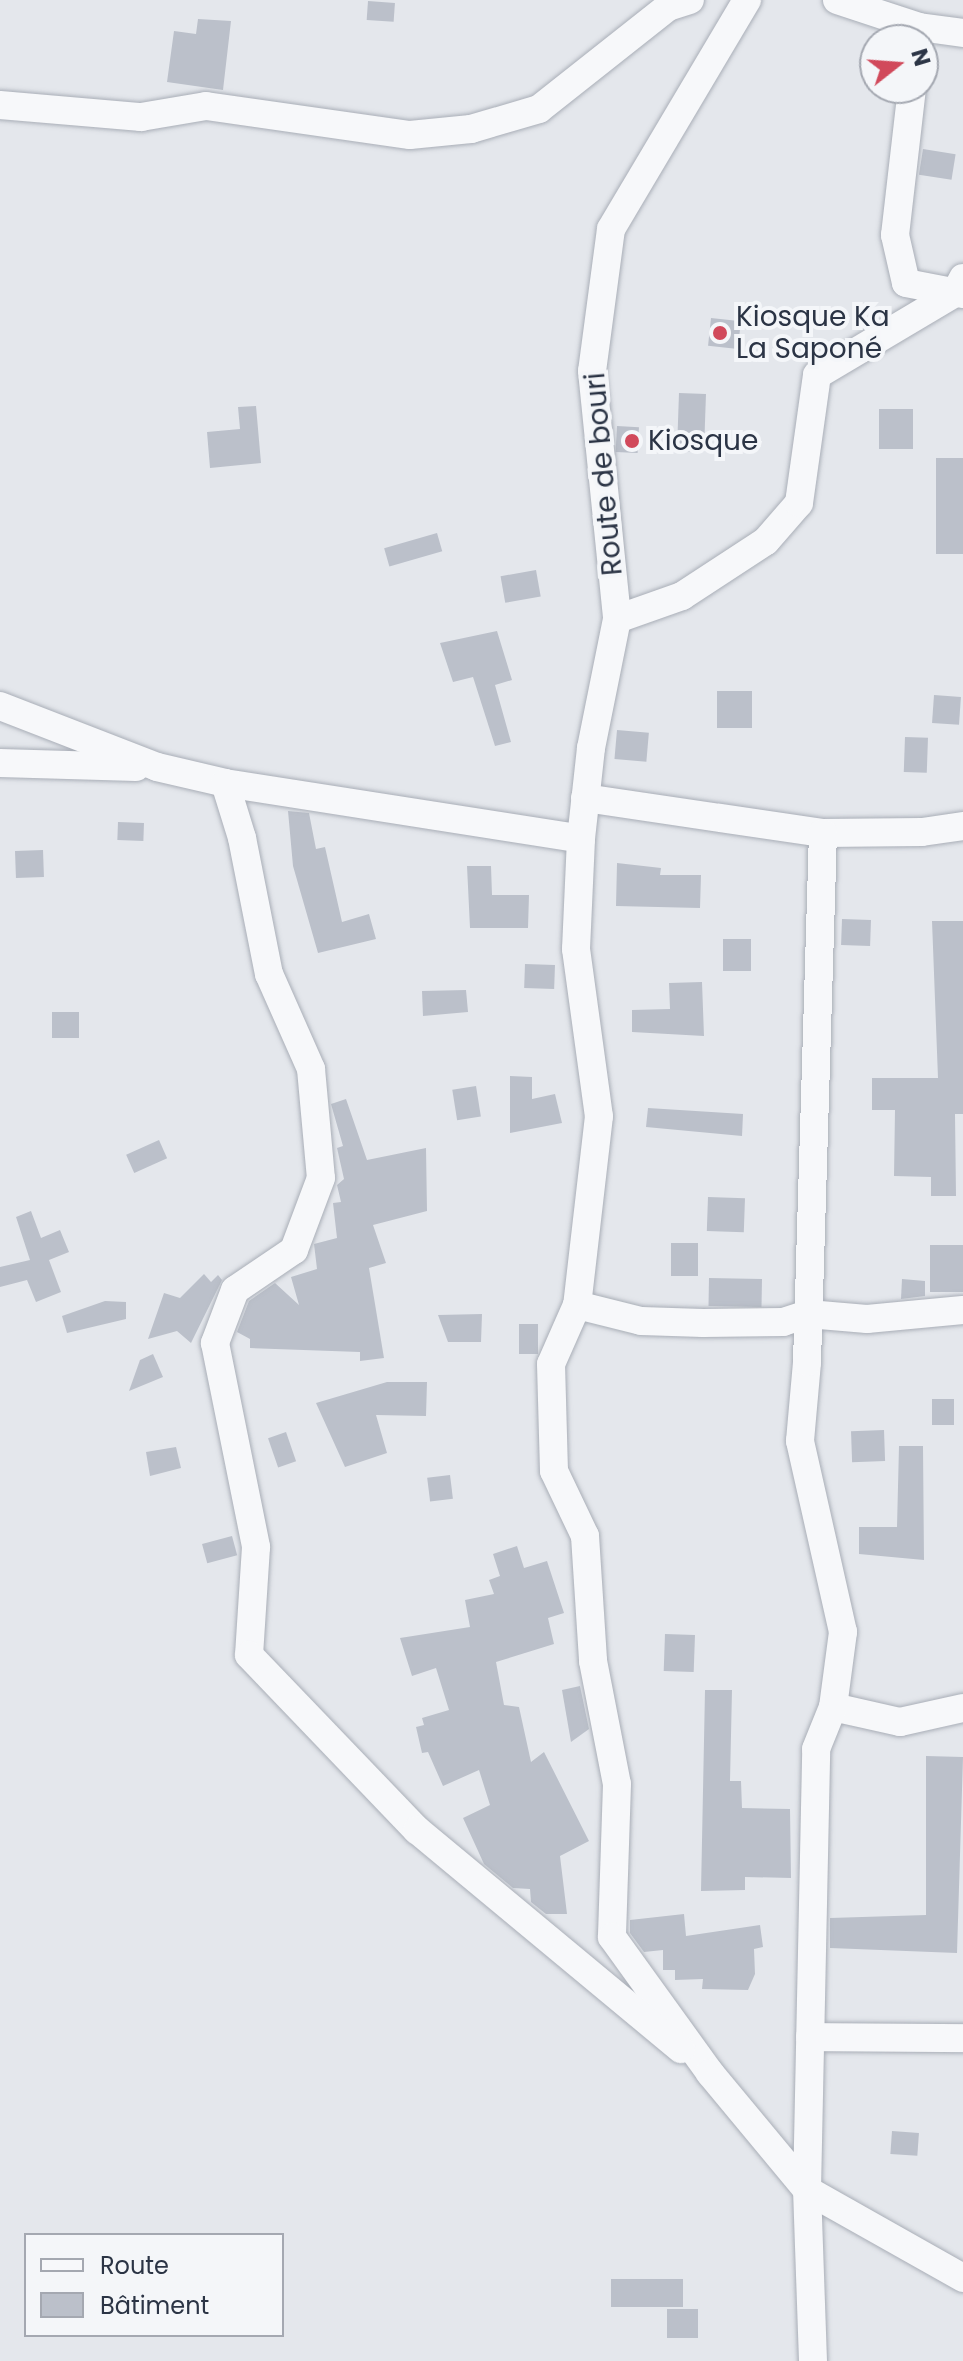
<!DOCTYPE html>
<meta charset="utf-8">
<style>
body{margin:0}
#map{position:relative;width:963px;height:2361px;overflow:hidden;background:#e4e7ec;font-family:Poppins,sans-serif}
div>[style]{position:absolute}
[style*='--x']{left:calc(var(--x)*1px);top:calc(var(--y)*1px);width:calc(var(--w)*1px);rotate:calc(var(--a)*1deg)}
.building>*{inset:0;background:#bbc0ca;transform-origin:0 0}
.roads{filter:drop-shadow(0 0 2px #a9aeb7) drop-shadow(0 0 2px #a9aeb7)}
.minor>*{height:28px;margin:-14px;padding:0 14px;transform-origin:14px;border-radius:14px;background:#f7f8fa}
.dots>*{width:22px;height:22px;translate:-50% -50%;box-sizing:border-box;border:4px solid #f4f6f9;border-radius:50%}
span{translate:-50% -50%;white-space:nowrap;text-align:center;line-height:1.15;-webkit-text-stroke:8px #f4f6f9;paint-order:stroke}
.poi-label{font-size:28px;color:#2b3445}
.left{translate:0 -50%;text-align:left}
.street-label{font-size:28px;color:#2b3445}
.legend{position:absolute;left:24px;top:2233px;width:260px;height:104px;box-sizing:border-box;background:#f4f6f9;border:2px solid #a4a8b1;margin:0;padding:10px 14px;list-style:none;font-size:24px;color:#2b3445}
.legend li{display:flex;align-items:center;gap:16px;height:40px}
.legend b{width:40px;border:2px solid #a4a8b1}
.north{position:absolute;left:859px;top:24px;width:80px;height:80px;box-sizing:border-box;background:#f4f6f9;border:2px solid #a4a8b1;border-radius:50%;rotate:73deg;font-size:22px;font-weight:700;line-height:32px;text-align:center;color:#2b3445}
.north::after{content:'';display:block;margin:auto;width:28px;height:36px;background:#d1495b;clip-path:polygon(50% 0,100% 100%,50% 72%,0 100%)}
</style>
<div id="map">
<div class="building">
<i style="left:368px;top:1px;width:27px;height:19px;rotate:4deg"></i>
<i style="clip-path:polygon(198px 19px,231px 21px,223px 90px,167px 82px,174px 31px,196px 34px)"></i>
<i style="left:923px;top:149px;width:33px;height:26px;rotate:9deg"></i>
<i style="left:711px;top:318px;width:30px;height:28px;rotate:6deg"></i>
<i style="left:679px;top:393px;width:27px;height:58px;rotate:2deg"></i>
<i style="clip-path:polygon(256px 406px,261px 463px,210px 468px,207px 432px,240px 429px,238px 407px)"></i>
<i style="left:879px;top:409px;width:34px;height:40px"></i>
<i style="left:617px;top:426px;width:22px;height:26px;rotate:3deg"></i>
<i style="left:936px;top:458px;width:27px;height:96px"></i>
<i style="left:437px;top:533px;width:19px;height:55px;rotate:74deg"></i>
<i style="left:536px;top:570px;width:27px;height:36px;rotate:80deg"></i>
<i style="clip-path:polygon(497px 631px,512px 680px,495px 685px,511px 742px,495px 746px,473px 677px,453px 682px,440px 643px)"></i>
<i style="left:717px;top:691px;width:35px;height:37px"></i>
<i style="left:934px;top:695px;width:27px;height:28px;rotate:4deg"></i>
<i style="left:617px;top:730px;width:32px;height:29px;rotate:5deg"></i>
<i style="left:905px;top:737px;width:23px;height:35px;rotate:2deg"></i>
<i style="clip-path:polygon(288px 811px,309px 813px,316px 849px,325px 847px,342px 922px,369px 914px,376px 939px,318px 953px,293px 866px)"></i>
<i style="left:118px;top:822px;width:26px;height:18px;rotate:2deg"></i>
<i style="left:43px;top:850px;width:27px;height:28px;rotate:88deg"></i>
<i style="clip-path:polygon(617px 863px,661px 868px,660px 875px,701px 875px,700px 908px,616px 906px)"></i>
<i style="clip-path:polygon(467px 866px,491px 866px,492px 895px,529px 895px,528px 928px,470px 928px)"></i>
<i style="left:842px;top:919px;width:29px;height:26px;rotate:2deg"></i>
<i style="clip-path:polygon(932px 921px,963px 921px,963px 1114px,955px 1114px,956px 1196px,931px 1196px,931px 1177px,894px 1176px,895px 1110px,872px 1110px,872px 1078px,938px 1078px)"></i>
<i style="left:723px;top:939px;width:28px;height:32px"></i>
<i style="left:525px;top:964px;width:30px;height:24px;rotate:2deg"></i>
<i style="clip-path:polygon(702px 982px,704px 1036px,632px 1032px,632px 1010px,670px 1009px,669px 983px)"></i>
<i style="clip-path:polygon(466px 990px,468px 1012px,423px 1016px,422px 991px)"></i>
<i style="left:79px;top:1012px;width:26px;height:27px;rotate:90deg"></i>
<i style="clip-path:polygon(510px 1076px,532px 1077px,532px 1099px,555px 1094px,562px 1123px,510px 1133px)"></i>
<i style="left:476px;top:1086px;width:31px;height:24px;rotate:81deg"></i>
<i style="clip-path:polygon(346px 1099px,367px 1160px,426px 1148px,427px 1211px,373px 1225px,386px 1263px,369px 1268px,384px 1358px,360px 1361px,360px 1352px,250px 1348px,250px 1339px,237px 1332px,249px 1301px,275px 1283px,299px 1305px,291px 1277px,317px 1269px,314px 1244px,337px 1238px,333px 1203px,341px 1202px,337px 1185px,344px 1179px,337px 1148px,343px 1146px,331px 1104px)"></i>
<i style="clip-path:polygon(648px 1108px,743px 1114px,742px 1136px,646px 1127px)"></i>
<i style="left:159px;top:1140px;width:20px;height:36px;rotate:66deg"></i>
<i style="left:708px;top:1197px;width:37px;height:34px;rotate:2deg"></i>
<i style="clip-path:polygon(31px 1211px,41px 1238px,60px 1230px,69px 1252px,49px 1260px,61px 1292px,36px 1302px,27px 1280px,0 1287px,0 1267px,30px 1260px,16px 1217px)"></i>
<i style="left:671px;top:1243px;width:27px;height:33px"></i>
<i style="left:963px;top:1245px;width:47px;height:33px;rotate:90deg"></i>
<i style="clip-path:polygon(204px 1274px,211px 1282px,218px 1275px,222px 1280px,191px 1343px,177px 1331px,148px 1339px,164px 1293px,180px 1298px)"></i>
<i style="left:709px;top:1278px;width:53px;height:28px;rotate:1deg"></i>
<i style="clip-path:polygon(902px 1279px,925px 1281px,925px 1296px,901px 1299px)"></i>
<i style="clip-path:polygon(105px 1301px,126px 1302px,126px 1319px,67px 1333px,62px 1316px)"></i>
<i style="clip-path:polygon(482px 1314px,481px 1342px,448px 1342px,438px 1315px)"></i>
<i style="left:519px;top:1324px;width:19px;height:30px"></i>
<i style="clip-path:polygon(153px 1354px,163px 1377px,129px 1391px,140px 1360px)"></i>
<i style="clip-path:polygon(387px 1382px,427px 1382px,426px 1416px,376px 1415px,387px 1453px,345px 1467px,316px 1403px)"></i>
<i style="left:932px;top:1399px;width:22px;height:26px"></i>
<i style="left:884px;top:1430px;width:31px;height:33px;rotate:88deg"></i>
<i style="left:286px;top:1432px;width:31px;height:19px;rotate:71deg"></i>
<i style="clip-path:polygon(899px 1446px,923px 1446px,924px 1560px,859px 1554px,859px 1527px,897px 1527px)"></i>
<i style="clip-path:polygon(176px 1447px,181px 1468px,150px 1476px,146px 1452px)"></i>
<i style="left:450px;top:1475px;width:24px;height:23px;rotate:83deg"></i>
<i style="left:232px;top:1536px;width:20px;height:31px;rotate:75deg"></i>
<i style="clip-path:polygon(517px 1546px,524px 1568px,547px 1561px,564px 1613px,548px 1618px,554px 1644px,496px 1662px,504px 1705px,519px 1707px,531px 1762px,544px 1752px,589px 1841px,560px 1856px,567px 1914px,546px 1914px,531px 1902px,530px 1889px,513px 1888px,484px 1864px,463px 1818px,490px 1805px,479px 1770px,443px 1786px,428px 1752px,422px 1753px,416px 1727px,424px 1725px,422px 1718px,449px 1710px,436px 1668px,412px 1676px,400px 1638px,470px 1627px,465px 1600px,494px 1594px,489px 1580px,500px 1576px,493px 1554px)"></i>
<i style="left:665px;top:1634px;width:30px;height:37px;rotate:2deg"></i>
<i style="clip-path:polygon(580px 1686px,589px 1729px,571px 1742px,562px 1690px)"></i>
<i style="clip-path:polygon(705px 1690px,732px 1690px,730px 1781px,741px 1781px,742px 1808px,790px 1809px,791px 1878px,745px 1877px,745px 1890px,701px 1891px)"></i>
<i style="clip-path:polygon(926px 1756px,963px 1757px,957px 1953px,830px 1948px,830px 1918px,926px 1915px)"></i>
<i style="clip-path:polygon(684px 1914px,686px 1936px,760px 1925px,763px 1947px,754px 1949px,755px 1974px,748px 1990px,702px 1989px,703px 1979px,675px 1980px,675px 1970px,663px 1970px,663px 1950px,644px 1952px,630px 1933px,630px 1920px)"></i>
<i style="left:892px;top:2131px;width:27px;height:23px;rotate:4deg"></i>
<i style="left:683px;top:2279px;width:28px;height:72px;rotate:90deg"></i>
<i style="left:667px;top:2309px;width:31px;height:29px"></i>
</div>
<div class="roads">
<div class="minor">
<i style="--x:747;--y:0;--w:266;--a:120.7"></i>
<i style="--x:611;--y:229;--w:143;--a:97.6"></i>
<i style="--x:592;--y:371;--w:249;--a:84.2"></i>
<i style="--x:617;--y:619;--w:132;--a:101.4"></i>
<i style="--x:591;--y:748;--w:92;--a:96.3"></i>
<i style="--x:581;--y:839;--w:110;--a:92.6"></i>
<i style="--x:576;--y:949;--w:169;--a:82.2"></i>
<i style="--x:599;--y:1116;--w:190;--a:96.6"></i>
<i style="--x:577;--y:1305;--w:64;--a:113.8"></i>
<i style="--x:551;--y:1364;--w:107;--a:88.4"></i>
<i style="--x:554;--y:1471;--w:72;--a:64.5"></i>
<i style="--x:585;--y:1536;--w:125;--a:86.3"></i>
<i style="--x:593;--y:1661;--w:125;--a:79"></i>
<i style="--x:617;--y:1784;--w:153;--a:91.9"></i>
<i style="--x:612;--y:1937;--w:168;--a:54.2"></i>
<i style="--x:710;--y:2073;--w:152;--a:50.3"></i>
<i style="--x:807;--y:2190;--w:179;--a:29.4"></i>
<i style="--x:837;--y:0;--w:86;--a:18.2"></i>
<i style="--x:919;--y:27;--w:44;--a:7.8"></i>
<i style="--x:912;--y:88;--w:148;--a:96.6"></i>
<i style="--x:895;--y:235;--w:49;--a:77.1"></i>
<i style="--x:906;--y:283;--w:58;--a:10.9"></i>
<i style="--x:0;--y:105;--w:142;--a:4.9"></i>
<i style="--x:141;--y:117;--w:66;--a:-9.6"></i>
<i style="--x:206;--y:106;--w:206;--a:8.1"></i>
<i style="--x:410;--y:135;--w:61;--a:-5.6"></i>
<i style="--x:471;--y:129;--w:71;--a:-16.4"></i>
<i style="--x:539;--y:109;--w:164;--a:-38.3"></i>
<i style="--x:668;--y:7;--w:23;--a:-18"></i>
<i style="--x:617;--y:619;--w:69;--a:-19.5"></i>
<i style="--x:682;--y:596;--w:100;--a:-33.2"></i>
<i style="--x:766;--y:541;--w:50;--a:-49"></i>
<i style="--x:799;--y:503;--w:129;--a:-82"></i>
<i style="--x:817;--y:375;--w:161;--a:-30.7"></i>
<i style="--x:955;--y:293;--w:17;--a:-62"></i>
<i style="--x:0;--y:706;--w:168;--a:21.2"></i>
<i style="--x:157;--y:767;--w:70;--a:13.2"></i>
<i style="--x:225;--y:783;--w:360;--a:8.9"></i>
<i style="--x:0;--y:763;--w:136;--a:1.7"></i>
<i style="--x:225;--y:783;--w:58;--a:72.8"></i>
<i style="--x:242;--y:838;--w:139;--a:78.8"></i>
<i style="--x:269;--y:974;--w:104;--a:66.1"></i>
<i style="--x:311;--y:1069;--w:109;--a:84.8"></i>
<i style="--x:321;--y:1178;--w:77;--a:110.6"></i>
<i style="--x:294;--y:1250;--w:71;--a:145.9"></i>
<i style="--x:235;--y:1290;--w:57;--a:110.7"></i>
<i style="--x:215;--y:1343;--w:208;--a:78.6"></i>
<i style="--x:256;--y:1547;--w:108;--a:93.7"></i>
<i style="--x:249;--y:1655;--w:243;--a:46.2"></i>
<i style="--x:417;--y:1830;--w:343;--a:39.7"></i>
<i style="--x:585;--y:798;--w:241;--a:8.4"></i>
<i style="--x:823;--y:833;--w:99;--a:-0.6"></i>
<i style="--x:922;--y:832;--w:41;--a:-8.3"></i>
<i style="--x:577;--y:1305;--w:66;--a:14"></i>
<i style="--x:641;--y:1321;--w:62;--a:1.8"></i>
<i style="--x:703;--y:1323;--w:80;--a:-0.7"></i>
<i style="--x:783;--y:1322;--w:26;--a:-18"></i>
<i style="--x:808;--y:1314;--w:59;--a:4.8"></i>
<i style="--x:867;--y:1319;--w:96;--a:-5.4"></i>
<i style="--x:833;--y:1707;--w:69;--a:12.6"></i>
<i style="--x:900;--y:1722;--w:65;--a:-12.5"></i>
<i style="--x:810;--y:2037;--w:153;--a:0.4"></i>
<i style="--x:813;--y:2361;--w:171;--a:-92"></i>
<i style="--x:807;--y:2190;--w:441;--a:-88.8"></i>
<i style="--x:816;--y:1749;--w:45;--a:-68"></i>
<i style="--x:833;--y:1707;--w:76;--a:-82.4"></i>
<i style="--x:843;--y:1632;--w:196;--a:-102.7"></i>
<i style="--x:800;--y:1441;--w:79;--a:-84.9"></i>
<i style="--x:807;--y:1362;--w:529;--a:-88.27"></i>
</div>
</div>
<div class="dots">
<i style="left:720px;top:333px;background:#d1495b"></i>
<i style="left:632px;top:441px;background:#d1495b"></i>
</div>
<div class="poi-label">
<span class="left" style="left:736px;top:333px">Kiosque Ka<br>La Saponé</span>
<span class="left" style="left:648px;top:441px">Kiosque</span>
</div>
<div class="street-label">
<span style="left:604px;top:474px;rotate:-95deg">Route de bouri</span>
</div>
<ul class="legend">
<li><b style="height:10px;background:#f7f8fa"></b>Route</li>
<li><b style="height:22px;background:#bbc0ca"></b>Bâtiment</li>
</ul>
<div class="north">N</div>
</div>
